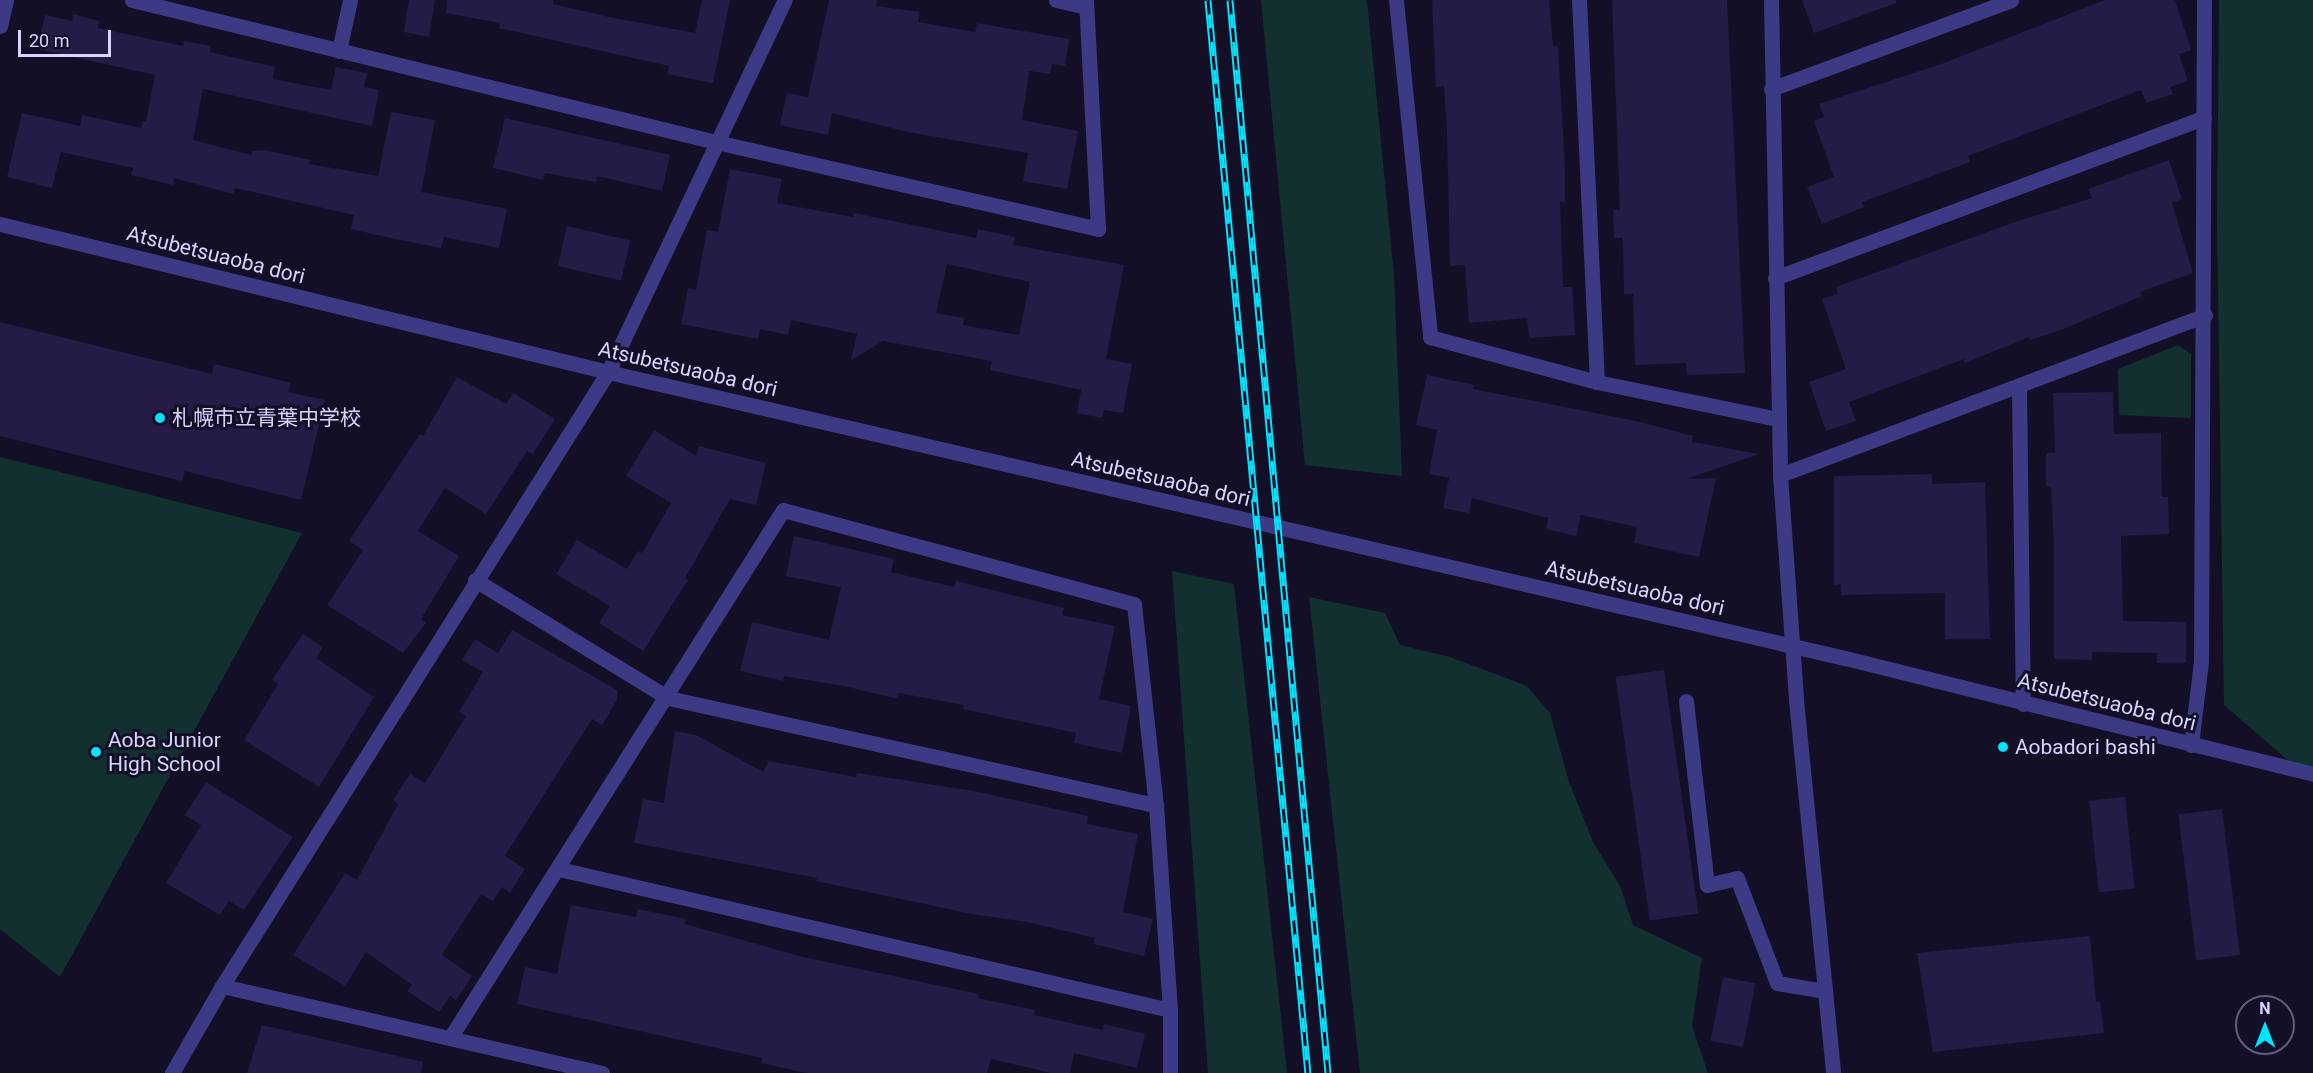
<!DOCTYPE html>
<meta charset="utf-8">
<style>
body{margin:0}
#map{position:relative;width:2313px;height:1073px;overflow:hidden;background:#130f26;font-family:Roboto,"Noto Sans JP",sans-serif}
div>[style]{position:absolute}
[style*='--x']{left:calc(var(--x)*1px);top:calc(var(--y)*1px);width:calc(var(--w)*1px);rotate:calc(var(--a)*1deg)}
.green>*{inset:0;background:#12302f}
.building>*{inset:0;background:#241b47;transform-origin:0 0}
.service>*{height:15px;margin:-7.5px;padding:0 7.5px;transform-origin:7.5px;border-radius:7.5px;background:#3d3a85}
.minor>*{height:15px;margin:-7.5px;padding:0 7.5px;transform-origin:7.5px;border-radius:7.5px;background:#3d3a85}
.tertiary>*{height:15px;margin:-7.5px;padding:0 7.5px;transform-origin:7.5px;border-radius:7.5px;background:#3d3a85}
.rail>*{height:7px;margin-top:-3.5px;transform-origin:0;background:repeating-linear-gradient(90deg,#130f26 0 14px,#00e5ff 0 28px);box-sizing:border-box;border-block:2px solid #00e5ff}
.dots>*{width:16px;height:16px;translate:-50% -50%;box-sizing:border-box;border:3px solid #130f26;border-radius:50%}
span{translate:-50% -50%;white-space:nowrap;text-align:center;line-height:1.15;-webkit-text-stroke:6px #130f26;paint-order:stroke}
.street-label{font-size:21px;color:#d9d4ff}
.poi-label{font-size:21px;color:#d9d4ff}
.left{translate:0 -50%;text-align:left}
.north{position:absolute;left:2235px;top:995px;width:60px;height:60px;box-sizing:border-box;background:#130f26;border:2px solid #625e7d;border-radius:50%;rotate:0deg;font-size:16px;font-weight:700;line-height:24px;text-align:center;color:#d9d4ff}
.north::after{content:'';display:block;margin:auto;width:21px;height:27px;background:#00e5ff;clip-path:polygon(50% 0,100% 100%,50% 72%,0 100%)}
.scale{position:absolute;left:18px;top:30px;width:93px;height:27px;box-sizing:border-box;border:3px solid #d9d4ff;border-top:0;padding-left:8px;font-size:18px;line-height:21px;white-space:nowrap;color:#d9d4ff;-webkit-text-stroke:4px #130f26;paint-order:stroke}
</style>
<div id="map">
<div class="green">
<i style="clip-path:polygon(1261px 0,1367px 0,1394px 275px,1402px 476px,1305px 465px)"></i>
<i style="clip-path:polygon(2219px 0,2313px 0,2313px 782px,2224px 705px,2217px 221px)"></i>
<i style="clip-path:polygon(2178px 345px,2191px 354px,2191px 418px,2119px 415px,2118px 369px)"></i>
<i style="clip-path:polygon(0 457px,302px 533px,60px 977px,0 929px)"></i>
<i style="clip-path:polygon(1172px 571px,1234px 584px,1287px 1073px,1208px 1073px)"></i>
<i style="clip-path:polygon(1309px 597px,1385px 613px,1400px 645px,1450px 657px,1527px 686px,1550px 713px,1569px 782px,1593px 842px,1620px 886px,1633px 925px,1702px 958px,1692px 1026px,1708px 1073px,1360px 1073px)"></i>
</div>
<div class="building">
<i style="clip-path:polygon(409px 0,435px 0,429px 37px,404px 32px)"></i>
<i style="clip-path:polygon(447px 0,553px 0,553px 4px,609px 17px,695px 33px,702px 0,730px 0,713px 83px,667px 74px,669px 66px,499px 28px,500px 23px,446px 13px)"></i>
<i style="clip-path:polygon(829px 0,877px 0,876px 6px,920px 12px,918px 22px,975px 32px,977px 23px,1069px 39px,1065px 66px,1052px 64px,1050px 74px,1029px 71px,1022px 120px,1078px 131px,1067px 189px,1023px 181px,1028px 153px,908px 132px,832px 113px,828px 135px,780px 125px,787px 93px,808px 97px)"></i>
<i style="clip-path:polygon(1432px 0,1549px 0,1553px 46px,1558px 46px,1565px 168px,1565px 202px,1560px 202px,1563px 287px,1572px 287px,1575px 335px,1529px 338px,1527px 318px,1469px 323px,1465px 265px,1450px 266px,1447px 130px,1444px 86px,1436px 87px)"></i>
<i style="clip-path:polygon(1612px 0,1727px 0,1745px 373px,1687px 375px,1686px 363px,1635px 365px,1633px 294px,1624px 294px,1623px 238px,1614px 238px,1613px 210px,1620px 210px)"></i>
<i style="clip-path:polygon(1802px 0,1896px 0,1896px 3px,1814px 33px)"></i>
<i style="clip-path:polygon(2105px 0,2175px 0,2191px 50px,2179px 54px,2188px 81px,2170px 87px,2173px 94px,2146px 103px,2141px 90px,1968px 156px,1970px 162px,1862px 202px,1864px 207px,1822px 224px,1807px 187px,1834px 177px,1814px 121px,1824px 117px,1819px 104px,1944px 63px)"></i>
<i style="clip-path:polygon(73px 14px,99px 21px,98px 28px,183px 46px,184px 41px,211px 46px,210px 52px,275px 67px,273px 79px,331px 90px,336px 67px,367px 73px,364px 87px,379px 90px,372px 126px,203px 89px,193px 140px,251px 155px,252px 151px,264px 150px,310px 160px,309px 164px,378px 176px,391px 112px,435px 120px,421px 192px,507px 209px,499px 248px,444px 237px,441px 248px,390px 238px,351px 229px,354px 215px,235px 188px,233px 194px,174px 178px,173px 185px,131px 175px,133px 168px,61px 152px,52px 188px,7px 177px,22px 113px,80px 126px,82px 115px,141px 128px,143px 121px,146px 121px,155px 75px,37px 49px,45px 15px,72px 21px)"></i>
<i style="clip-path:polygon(505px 118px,670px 155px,662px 191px,597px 176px,596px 182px,545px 173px,543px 180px,493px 168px)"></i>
<i style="clip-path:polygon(2169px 160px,2182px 199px,2172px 203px,2193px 273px,2140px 292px,2142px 296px,2061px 330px,2030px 340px,2029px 337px,1965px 363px,1964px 359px,1849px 402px,1856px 421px,1826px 431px,1809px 382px,1846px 369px,1822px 299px,1838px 294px,1836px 287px,2015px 222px,2092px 198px,2088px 189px)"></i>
<i style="clip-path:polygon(evenodd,730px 169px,782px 179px,777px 203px,853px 217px,854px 213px,976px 238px,978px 229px,1015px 237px,1013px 245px,1124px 265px,1106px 359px,1132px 364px,1123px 413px,1104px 410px,1102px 418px,1077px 413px,1081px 390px,990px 370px,992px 361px,883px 341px,851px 360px,857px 334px,791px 320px,788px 335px,760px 329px,758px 339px,681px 324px,688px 288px,696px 290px,707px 230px,718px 232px,730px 169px,947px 264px,1030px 282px,1019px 335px,963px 325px,964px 318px,936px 313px,947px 264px)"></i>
<i style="left:567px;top:226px;width:65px;height:41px;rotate:13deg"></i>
<i style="clip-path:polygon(0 322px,212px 374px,214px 364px,291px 383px,288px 392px,325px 400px,301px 500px,185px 471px,182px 481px,0 436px)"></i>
<i style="clip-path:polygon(1427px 375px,1474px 385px,1473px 389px,1636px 421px,1693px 436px,1692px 442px,1759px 454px,1686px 479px,1716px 478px,1699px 557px,1634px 543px,1637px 527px,1581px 515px,1576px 536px,1546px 529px,1548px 518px,1472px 498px,1469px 513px,1443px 508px,1449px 478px,1429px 474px,1437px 430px,1416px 425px)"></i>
<i style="clip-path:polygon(457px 377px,506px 404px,513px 393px,555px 419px,533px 454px,527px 451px,486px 514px,445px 488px,418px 531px,459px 556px,421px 619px,426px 623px,403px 653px,327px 605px,363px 550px,349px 541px,420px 434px,423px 436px)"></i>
<i style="clip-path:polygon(2113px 392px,2114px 434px,2161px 433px,2162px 497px,2168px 497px,2169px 534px,2121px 536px,2123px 621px,2186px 622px,2186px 663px,2157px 663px,2157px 653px,2092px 652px,2092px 660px,2054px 659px,2054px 547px,2051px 486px,2046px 486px,2046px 453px,2055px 453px,2053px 393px)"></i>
<i style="clip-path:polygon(654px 430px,696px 456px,699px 446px,766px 463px,756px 505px,730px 499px,685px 578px,688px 580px,643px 651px,599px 623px,610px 606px,556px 574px,577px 540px,627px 569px,638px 551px,642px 553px,671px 503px,626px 476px)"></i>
<i style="clip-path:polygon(1932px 474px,1932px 484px,1985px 482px,1990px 639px,1945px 639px,1945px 593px,1841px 595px,1841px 584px,1834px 585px,1834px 476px)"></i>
<i style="clip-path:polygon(794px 536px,894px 559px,891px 572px,954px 587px,956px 581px,1064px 608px,1062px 615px,1115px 626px,1099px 699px,1131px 706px,1122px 753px,1074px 743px,1076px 733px,963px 709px,964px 705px,899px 693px,898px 699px,844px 686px,784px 676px,783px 681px,740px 671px,752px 622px,829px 640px,841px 587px,786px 576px)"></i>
<i style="clip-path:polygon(512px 630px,617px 690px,617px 700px,602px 725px,592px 719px,505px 856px,525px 869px,510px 893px,502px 887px,493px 901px,481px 894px,442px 955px,472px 976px,456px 1000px,450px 996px,439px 1012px,407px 991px,412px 985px,366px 952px,345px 986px,293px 955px,345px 873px,357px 880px,398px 804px,393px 800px,410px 774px,425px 783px,466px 716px,459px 712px,483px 672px,462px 660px,475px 639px,498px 653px)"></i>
<i style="clip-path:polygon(303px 634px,323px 647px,316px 658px,374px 697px,319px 787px,244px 740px,278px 684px,272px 680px)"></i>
<i style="left:1664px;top:670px;width:246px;height:49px;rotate:82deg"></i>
<i style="clip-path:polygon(675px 731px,696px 735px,763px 772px,769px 761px,856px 777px,857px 773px,974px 791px,1088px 816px,1087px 824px,1138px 834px,1123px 912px,1153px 919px,1144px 956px,1093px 944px,1095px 938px,1027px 922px,972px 914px,816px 881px,817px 878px,634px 843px,643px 799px,664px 803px)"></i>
<i style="clip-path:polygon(206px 782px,293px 837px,244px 910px,229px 901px,220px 915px,166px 883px,201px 825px,185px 815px)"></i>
<i style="left:2125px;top:797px;width:92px;height:36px;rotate:84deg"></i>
<i style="left:2222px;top:809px;width:147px;height:44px;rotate:83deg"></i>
<i style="clip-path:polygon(571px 905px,636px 917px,638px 909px,686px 919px,685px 924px,803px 957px,979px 994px,978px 998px,1035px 1010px,1034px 1015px,1103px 1030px,1104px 1024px,1145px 1034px,1137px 1068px,1074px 1053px,1070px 1073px,1051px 1073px,991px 1059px,987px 1073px,807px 1073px,761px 1063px,762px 1058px,517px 1004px,525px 967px,557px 974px)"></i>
<i style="clip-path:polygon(2090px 936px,2096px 1002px,2100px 1002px,2104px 1033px,1933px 1052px,1917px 953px)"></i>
<i style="left:1723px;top:977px;width:33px;height:65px;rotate:11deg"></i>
<i style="clip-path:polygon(262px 1025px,423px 1062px,421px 1073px,247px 1073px)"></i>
</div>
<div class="service">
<i style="--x:1686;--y:701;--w:185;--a:83.5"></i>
<i style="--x:1707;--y:885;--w:31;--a:-13"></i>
<i style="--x:1737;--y:878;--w:112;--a:69.1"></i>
<i style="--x:1777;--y:983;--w:49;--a:9.5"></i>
</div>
<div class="minor">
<i style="--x:132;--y:0;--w:601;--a:13.67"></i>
<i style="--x:716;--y:142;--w:392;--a:12.8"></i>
<i style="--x:1098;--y:229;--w:229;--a:-93"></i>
<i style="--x:1056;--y:0;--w:31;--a:13"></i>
<i style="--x:1396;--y:0;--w:339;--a:84.2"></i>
<i style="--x:1430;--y:337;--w:173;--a:15.1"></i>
<i style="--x:1597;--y:382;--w:185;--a:11.6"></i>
<i style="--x:1579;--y:0;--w:382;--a:87.3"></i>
<i style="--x:0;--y:26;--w:27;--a:-77"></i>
<i style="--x:339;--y:51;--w:52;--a:-77.8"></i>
<i style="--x:1771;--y:89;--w:256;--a:-20.3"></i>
<i style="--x:1775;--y:278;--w:458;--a:-20.5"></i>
<i style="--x:2019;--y:387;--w:317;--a:89.3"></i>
<i style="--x:1780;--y:475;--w:454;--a:-20.6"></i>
<i style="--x:475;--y:580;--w:226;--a:31.4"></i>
<i style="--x:668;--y:698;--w:500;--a:12.4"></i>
<i style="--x:2191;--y:745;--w:85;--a:-83.2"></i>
<i style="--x:2201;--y:661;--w:661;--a:-89.74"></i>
<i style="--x:559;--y:869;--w:627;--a:12.99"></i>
<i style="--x:222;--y:986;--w:390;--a:12.9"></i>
<i style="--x:450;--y:1038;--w:624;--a:-57.76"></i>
<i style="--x:783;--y:510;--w:363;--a:15"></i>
<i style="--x:1134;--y:604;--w:202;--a:83.8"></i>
<i style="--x:1156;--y:805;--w:205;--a:86.1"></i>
<i style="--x:1170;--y:1010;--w:63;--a:90"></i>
</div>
<div class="tertiary">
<i style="--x:1771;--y:0;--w:475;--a:88.9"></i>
<i style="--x:1780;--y:475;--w:226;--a:85.9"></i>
<i style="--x:1796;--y:700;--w:375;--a:84.3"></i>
<i style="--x:0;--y:224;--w:626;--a:13.68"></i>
<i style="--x:608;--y:372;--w:1270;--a:13.02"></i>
<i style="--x:1845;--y:658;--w:482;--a:13.9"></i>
<i style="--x:172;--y:1073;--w:100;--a:-60.1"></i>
<i style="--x:222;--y:986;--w:725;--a:-57.84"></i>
<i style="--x:608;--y:372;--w:412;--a:-64.6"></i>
</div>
<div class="rail">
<i style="--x:1208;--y:0;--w:1078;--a:84.68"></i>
<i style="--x:1230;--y:0;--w:1077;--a:84.78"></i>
</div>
<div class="dots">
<i style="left:160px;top:418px;background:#00e5ff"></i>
<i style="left:2003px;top:747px;background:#00e5ff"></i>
<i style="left:96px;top:752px;background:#00e5ff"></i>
</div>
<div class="street-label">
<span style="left:216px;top:255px;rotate:14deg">Atsubetsuaoba dori</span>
<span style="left:688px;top:369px;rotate:13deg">Atsubetsuaoba dori</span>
<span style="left:1161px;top:479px;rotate:13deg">Atsubetsuaoba dori</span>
<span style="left:1635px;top:588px;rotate:13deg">Atsubetsuaoba dori</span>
<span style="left:2107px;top:702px;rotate:14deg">Atsubetsuaoba dori</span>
</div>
<div class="poi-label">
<span class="left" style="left:172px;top:418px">札幌市立青葉中学校</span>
<span class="left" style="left:108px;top:752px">Aoba Junior<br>High School</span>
<span class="left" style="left:2015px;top:747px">Aobadori bashi</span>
</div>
<div class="north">N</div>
<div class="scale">20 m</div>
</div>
